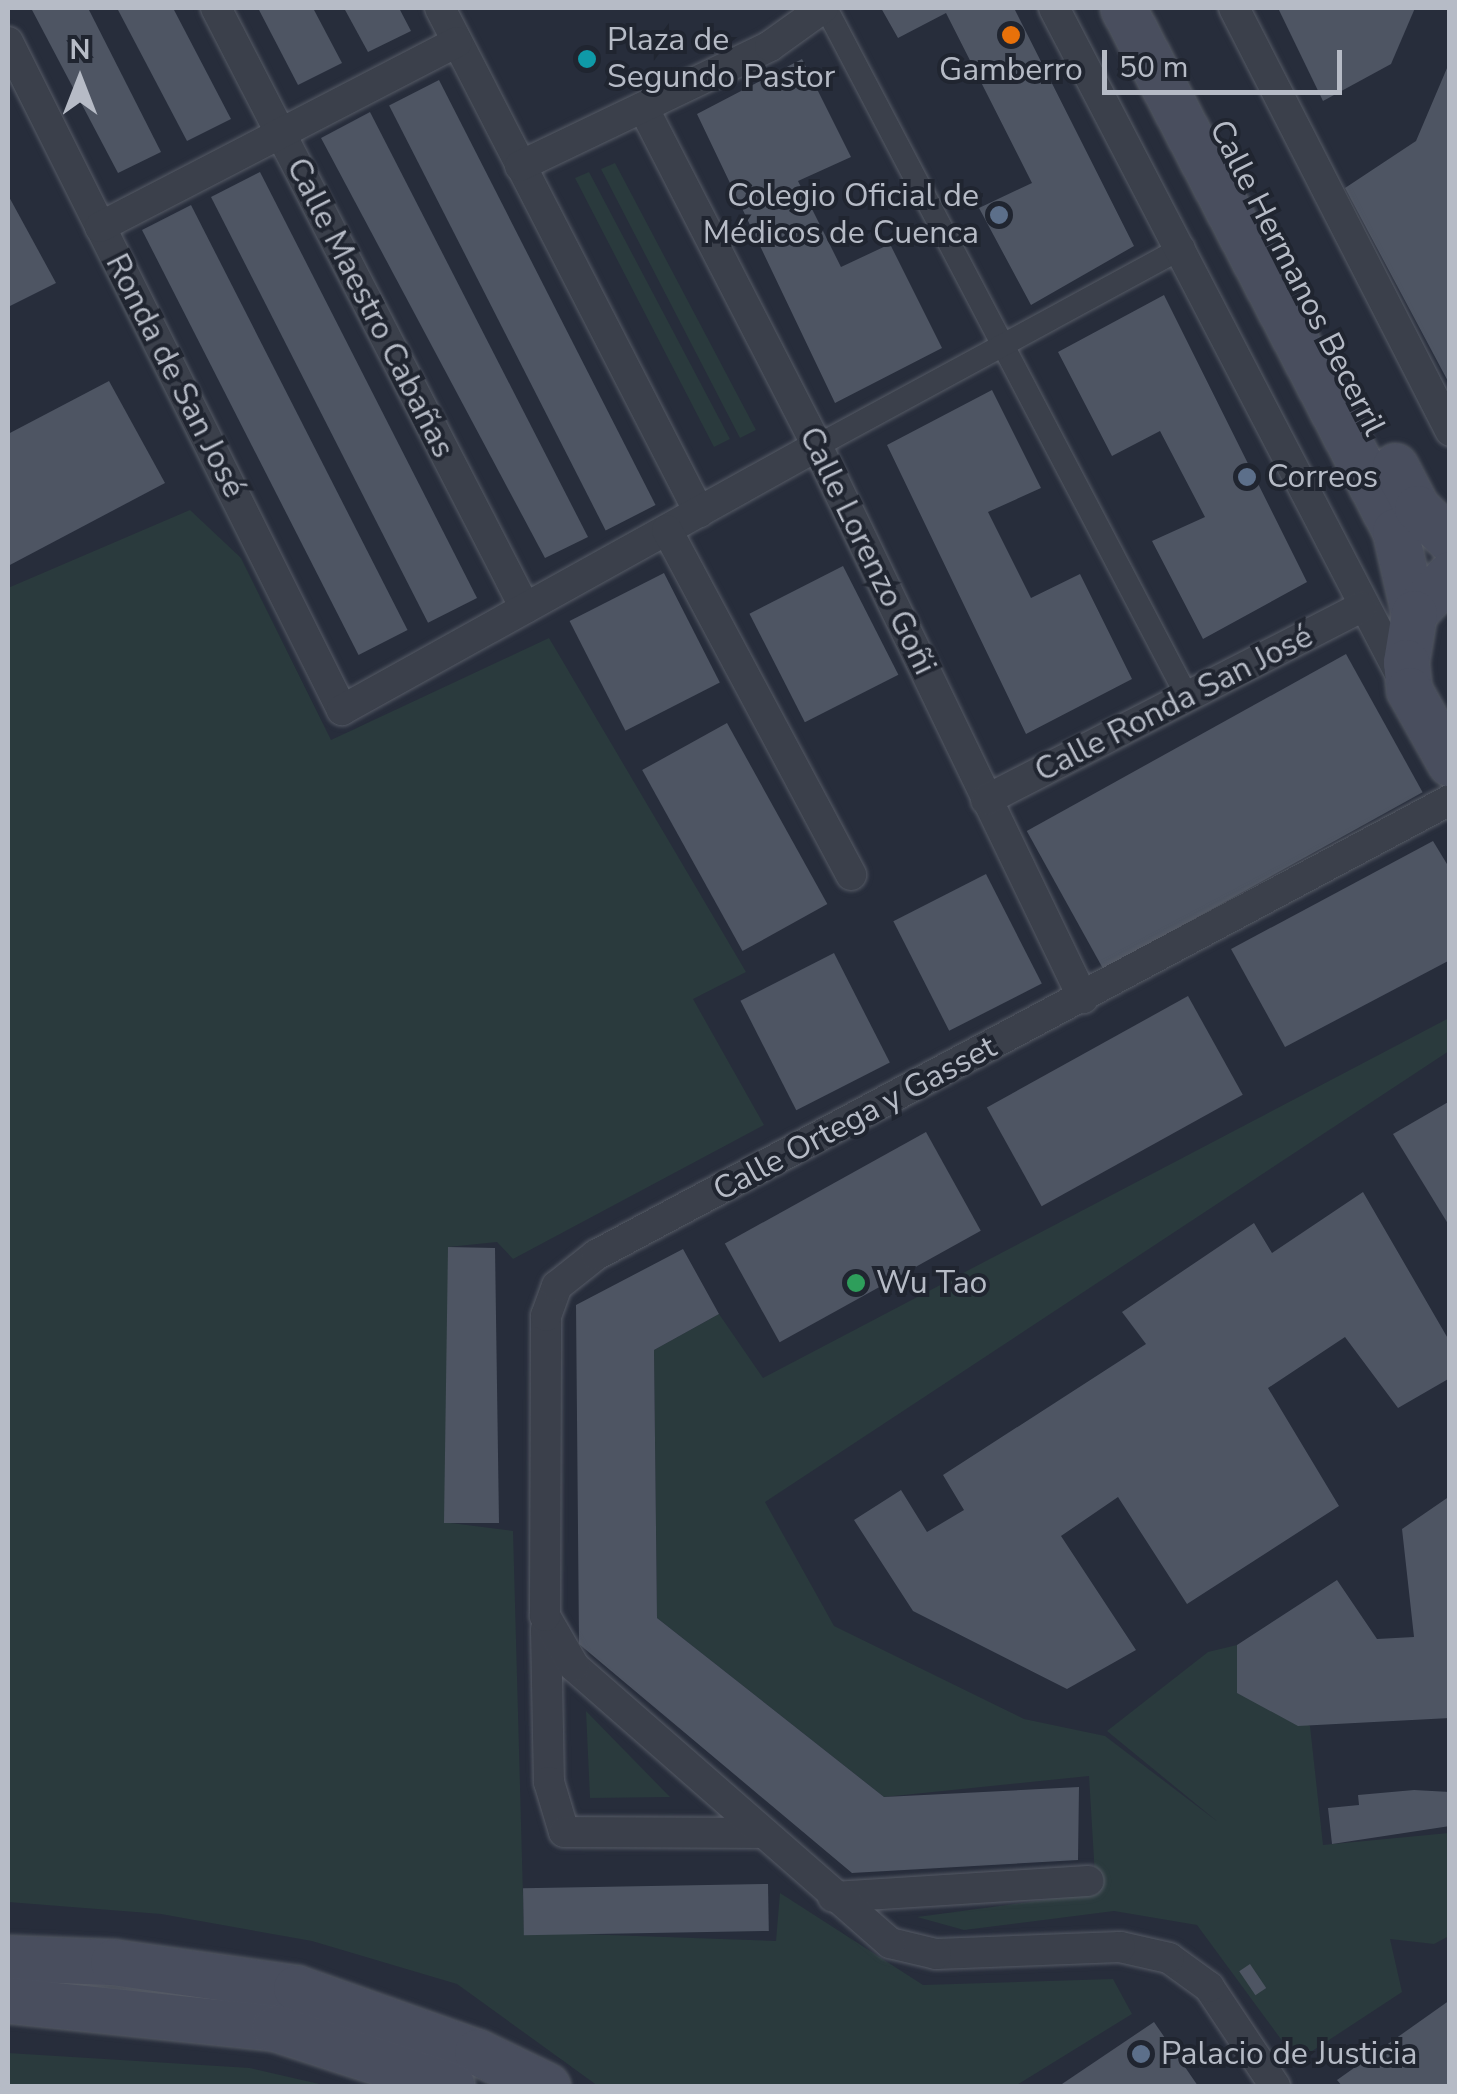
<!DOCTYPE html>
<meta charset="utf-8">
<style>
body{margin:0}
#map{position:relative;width:1457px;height:2094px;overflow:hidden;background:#272d3b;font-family:"Nunito Sans",sans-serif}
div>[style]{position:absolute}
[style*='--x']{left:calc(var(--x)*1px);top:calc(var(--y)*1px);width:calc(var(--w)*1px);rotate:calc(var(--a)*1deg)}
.green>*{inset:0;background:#2a3a3d}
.building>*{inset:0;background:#4e5563;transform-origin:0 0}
.roads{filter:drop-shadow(0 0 2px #565b66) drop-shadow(0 0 2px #565b66)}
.pedestrian>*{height:22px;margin:-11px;padding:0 11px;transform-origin:11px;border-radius:11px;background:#3b404b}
.minor>*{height:30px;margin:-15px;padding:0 15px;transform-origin:15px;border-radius:15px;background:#3b404b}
.secondary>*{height:45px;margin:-22.5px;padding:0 22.5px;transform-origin:22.5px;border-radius:22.5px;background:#494e5e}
.dots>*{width:28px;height:28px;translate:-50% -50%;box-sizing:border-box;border:5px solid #202530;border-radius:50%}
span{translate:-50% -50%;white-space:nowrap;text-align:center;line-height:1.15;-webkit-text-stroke:8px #202530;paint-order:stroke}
.poi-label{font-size:32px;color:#b6bbc6}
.left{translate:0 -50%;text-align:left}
.right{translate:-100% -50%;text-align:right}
.street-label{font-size:32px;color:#b6bbc6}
.frame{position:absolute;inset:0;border:10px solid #b6bbc6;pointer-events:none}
.north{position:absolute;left:30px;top:30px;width:100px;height:100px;-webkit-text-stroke:8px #202530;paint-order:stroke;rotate:0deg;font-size:28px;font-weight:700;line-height:40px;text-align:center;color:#b6bbc6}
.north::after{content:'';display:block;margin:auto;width:35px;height:45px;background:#b6bbc6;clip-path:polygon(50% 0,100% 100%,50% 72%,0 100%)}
.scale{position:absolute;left:1102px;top:50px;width:240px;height:45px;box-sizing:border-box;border:5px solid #b6bbc6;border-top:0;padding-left:12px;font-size:30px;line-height:35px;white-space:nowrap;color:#b6bbc6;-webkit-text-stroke:8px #202530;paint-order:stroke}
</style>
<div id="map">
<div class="green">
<i style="clip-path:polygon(615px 163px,756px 430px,740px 438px,601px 169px)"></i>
<i style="clip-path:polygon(589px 172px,730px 439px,714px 447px,575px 178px)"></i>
<i style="clip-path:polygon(190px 510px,241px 558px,331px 740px,549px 638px,746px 972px,693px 999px,764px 1125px,513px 1259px,497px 1242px,448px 1247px,451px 1523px,513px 1531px,524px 1932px,776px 1941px,780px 1893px,923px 1985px,1113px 1979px,1132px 2014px,1015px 2086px,598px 2086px,457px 1984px,312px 1941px,161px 1914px,8px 1902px,8px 588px)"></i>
<i style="clip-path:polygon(1449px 1018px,1449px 1051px,765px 1502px,834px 1626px,1024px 1719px,1105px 1736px,1218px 1822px,1107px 1731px,1208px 1652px,1237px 1645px,1237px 1693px,1310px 1726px,1323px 1845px,1449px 1833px,1449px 1936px,1434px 1944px,1390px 1939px,1402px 1992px,1297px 2061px,1197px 1925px,1114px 1911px,964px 1930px,917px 1917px,1096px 1893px,1089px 1776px,884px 1797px,657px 1618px,654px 1350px,719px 1314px,763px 1378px)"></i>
<i style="clip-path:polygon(586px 1711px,670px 1797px,590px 1798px)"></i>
<i style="clip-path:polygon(8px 2053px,250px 2068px,328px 2086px,8px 2086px)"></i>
</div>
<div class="building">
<i style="clip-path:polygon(31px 8px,88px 8px,161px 152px,118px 173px)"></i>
<i style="clip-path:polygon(117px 8px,173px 8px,231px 119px,187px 141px)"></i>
<i style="clip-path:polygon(258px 8px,313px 8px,342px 63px,298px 85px)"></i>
<i style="clip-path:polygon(344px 8px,399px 8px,411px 31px,368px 52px)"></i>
<i style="clip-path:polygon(881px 8px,1014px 8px,1134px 246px,1031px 305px,979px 208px,1032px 183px,946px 13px,898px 38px)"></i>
<i style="clip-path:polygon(1278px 8px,1415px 8px,1391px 64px,1323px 101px)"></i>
<i style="clip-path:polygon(802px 59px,851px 157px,798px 181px,841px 267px,890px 244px,942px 348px,835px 403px,697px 114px)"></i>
<i style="clip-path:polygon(1450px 61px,1450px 385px,1345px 188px,1416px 141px)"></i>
<i style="left:439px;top:80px;width:477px;height:56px;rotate:63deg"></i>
<i style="clip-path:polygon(370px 112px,588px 537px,545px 558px,321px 138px)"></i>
<i style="left:260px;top:172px;width:478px;height:55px;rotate:63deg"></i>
<i style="clip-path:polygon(8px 195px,56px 283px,8px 307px)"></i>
<i style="left:191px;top:205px;width:477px;height:55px;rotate:63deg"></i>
<i style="clip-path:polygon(1164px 295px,1307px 582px,1203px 639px,1152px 541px,1205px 517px,1160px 431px,1112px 456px,1058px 352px)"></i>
<i style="clip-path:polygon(109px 381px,165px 483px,8px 566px,8px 434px)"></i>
<i style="clip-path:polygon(992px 390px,1041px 488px,988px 512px,1031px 598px,1080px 574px,1132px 679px,1026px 734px,887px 445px)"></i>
<i style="left:843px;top:566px;width:122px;height:105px;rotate:63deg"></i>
<i style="left:664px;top:573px;width:123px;height:106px;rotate:63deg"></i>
<i style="left:1346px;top:654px;width:158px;height:365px;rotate:61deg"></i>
<i style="left:727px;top:723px;width:207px;height:97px;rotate:61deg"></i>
<i style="clip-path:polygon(1433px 841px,1450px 869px,1450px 960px,1285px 1047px,1231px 949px)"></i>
<i style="left:986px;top:874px;width:123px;height:104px;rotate:63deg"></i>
<i style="left:834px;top:953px;width:123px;height:105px;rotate:63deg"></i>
<i style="left:1188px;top:996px;width:113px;height:230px;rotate:61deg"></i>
<i style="clip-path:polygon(1450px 1101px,1450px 1227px,1393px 1134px)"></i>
<i style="left:926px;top:1132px;width:113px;height:230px;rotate:61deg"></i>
<i style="clip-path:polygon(1363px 1192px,1450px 1342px,1450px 1378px,1398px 1408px,1345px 1337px,1268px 1388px,1339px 1506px,1187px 1604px,1118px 1497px,1061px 1536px,1136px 1650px,1067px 1689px,913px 1611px,854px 1520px,901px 1490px,927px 1532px,964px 1510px,943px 1475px,1146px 1344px,1122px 1312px,1254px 1223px,1272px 1253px)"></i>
<i style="clip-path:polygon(448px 1247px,495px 1248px,499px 1523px,444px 1523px)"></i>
<i style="clip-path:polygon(683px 1249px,719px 1314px,654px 1350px,657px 1618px,884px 1797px,1079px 1787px,1078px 1860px,852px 1873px,579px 1644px,576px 1305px)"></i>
<i style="clip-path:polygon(1450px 1496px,1450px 1718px,1298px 1726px,1237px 1693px,1237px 1645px,1337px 1580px,1377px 1639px,1414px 1637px,1402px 1529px)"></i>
<i style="clip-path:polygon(1414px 1790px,1450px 1792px,1450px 1826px,1332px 1844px,1328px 1808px,1359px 1805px,1358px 1795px)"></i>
<i style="left:768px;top:1884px;width:47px;height:245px;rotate:89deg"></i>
<i style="left:1250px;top:1964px;width:29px;height:13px;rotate:56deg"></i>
<i style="clip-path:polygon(1450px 2000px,1450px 2086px,1342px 2086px,1337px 2080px)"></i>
<i style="clip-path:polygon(1154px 2022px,1198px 2086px,1059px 2086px)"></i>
</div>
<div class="roads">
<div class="pedestrian">
<i style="--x:826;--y:8;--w:779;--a:62.32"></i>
<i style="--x:817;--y:446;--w:417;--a:-28.5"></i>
</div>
<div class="minor">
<i style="--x:216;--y:8;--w:675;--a:62.75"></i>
<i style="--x:440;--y:8;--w:567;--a:62.8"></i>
<i style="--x:1054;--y:8;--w:761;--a:62.53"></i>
<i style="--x:1234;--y:8;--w:475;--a:62.9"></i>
<i style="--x:8;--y:42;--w:747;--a:63.43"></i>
<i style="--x:342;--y:710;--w:543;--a:-29.06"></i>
<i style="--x:644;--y:109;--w:379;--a:62.8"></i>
<i style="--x:817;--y:446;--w:613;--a:64.27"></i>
<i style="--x:520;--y:166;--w:277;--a:-25.6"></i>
<i style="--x:770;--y:46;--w:65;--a:-35.6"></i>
<i style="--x:100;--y:227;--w:402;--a:-27.4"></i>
<i style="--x:667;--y:530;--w:391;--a:61.9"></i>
<i style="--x:986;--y:800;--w:422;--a:-27.2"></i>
<i style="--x:546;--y:1629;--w:153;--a:88.9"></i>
<i style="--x:549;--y:1782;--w:52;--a:73.3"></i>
<i style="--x:564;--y:1832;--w:198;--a:0.3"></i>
<i style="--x:833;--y:1897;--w:256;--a:-3.6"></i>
<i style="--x:1275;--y:2086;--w:119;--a:-123.7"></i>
<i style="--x:1209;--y:1987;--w:49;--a:-144.1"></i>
<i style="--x:1169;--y:1958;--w:50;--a:-167.3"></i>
<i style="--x:1120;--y:1947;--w:184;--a:177.8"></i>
<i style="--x:936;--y:1954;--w:47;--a:-166.6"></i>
<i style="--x:890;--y:1943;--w:420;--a:-138.8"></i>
<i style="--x:574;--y:1666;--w:58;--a:-120.1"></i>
<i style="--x:545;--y:1616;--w:300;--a:-89.8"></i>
<i style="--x:546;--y:1316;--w:32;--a:-70"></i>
<i style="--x:557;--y:1286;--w:50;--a:-38.5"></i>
<i style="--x:596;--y:1255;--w:968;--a:-28.05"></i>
</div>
<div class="secondary">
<i style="--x:1123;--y:8;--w:590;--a:62.52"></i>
<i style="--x:1395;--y:531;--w:84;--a:77"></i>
<i style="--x:1395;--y:466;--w:47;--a:62.4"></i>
<i style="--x:1417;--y:508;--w:46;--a:44.1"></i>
<i style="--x:1450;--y:574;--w:53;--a:132.7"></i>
<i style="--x:1414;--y:613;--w:50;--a:99.3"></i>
<i style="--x:1406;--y:662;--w:28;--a:84"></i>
<i style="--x:1409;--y:690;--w:84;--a:60.7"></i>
<i style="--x:8;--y:1958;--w:105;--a:2.2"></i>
<i style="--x:113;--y:1962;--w:185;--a:8.1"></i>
<i style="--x:296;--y:1988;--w:192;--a:19.5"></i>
<i style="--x:477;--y:2052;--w:78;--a:25.9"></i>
<i style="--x:8;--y:2000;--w:268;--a:6"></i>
<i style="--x:275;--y:2028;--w:186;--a:18.1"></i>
</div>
</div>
<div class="dots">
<i style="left:1011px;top:35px;background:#e8710a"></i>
<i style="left:587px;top:59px;background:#0f9aa8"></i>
<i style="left:999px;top:215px;background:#5c6f8a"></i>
<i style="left:1247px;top:477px;background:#5c6f8a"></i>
<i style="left:856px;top:1283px;background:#2e9e5b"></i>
<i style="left:1141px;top:2054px;background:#5c6f8a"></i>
</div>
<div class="poi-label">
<span class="left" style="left:607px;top:59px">Plaza de<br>Segundo Pastor</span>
<span style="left:1011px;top:70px">Gamberro</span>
<span class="right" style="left:979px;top:215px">Colegio Oficial de<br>Médicos de Cuenca</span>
<span class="left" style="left:1267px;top:477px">Correos</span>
<span class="left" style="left:876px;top:1283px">Wu Tao</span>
<span class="left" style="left:1161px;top:2054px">Palacio de Justicia</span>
</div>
<div class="street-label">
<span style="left:1297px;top:278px;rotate:63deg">Calle Hermanos Becerril</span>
<span style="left:370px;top:308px;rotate:63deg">Calle Maestro Cabañas</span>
<span style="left:175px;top:376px;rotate:63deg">Ronda de San José</span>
<span style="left:867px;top:551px;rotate:64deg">Calle Lorenzo Goñi</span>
<span style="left:1174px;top:704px;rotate:-27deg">Calle Ronda San José</span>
<span style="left:855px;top:1119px;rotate:-28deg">Calle Ortega y Gasset</span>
</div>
<div class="frame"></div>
<div class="north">N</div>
<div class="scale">50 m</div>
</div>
